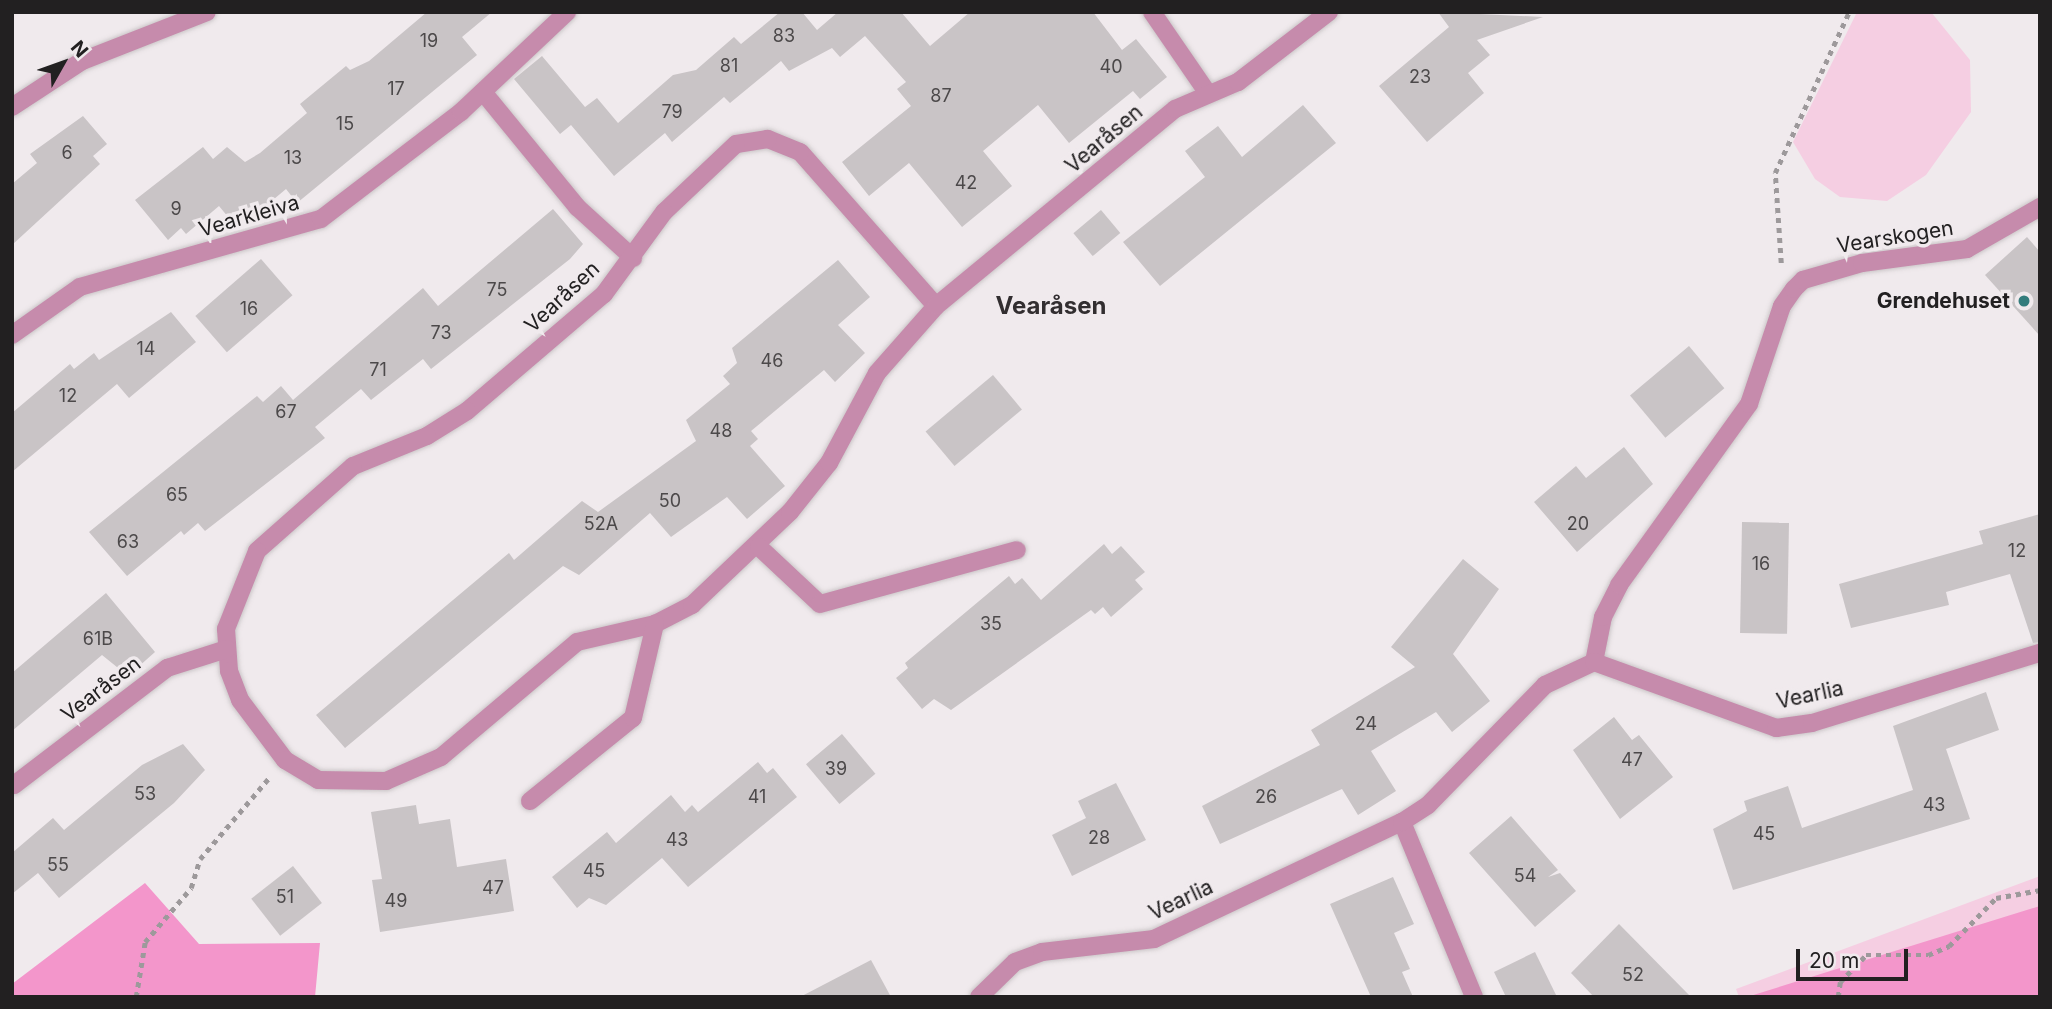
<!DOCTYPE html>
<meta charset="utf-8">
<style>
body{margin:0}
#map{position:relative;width:2052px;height:1009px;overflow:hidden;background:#f0eaed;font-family:Inter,sans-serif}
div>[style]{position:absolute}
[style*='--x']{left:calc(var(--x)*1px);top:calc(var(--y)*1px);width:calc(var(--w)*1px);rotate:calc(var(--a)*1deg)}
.green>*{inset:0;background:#f5cee2}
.forest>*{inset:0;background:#f396cb}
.building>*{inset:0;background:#c9c4c6;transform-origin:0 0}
.path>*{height:4.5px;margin-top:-2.25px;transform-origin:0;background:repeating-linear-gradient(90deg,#9d999b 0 5px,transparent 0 10px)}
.roads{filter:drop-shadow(0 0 2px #cbc6c8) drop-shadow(0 0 2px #cbc6c8)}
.minor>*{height:18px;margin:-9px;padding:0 9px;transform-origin:9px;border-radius:9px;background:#c68bac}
.dots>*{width:19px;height:19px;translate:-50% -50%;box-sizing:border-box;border:4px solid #f0eaed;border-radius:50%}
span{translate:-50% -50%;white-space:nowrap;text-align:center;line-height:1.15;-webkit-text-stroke:7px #f0eaed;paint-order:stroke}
.number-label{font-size:18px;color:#4c494a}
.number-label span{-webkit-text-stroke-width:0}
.street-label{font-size:21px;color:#222021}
.poi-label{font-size:21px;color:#222021;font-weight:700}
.right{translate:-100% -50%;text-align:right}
.quarter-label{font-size:24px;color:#322e30;font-weight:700}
.frame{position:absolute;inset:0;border:14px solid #222021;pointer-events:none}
.north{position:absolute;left:28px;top:28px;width:70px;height:70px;-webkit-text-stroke:5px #f0eaed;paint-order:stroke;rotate:50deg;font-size:19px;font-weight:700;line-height:28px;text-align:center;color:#222021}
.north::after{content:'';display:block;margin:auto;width:24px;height:32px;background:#222021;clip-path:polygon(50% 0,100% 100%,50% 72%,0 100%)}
.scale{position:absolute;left:1796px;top:949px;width:112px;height:32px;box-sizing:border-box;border:4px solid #222021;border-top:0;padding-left:9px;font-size:21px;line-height:24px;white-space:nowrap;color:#222021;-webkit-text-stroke:5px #f0eaed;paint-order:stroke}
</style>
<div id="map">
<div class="green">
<i style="clip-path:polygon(1857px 12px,1931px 12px,1970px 60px,1971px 112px,1926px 175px,1887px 201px,1840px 197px,1815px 179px,1793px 142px)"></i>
<i style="clip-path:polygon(2040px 876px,2040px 997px,1739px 997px,1736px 989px)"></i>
</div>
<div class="forest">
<i style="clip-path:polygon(145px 883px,199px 944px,320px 943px,315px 997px,12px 997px,12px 984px)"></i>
<i style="clip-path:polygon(2040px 906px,2040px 997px,1747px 997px)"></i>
</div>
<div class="building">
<i style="clip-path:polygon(427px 12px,492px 12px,462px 37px,477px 55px,297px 203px,286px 189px,238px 229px,219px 206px,186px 234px,181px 228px,168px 240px,135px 200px,203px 147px,213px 159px,227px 147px,245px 162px,260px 153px,307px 113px,300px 104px,346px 66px,350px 70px,369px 61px)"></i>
<i style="clip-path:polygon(780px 12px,802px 12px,817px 30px,838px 12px,901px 12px,930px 46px,970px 12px,1093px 12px,1122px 50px,1136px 39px,1167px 77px,1140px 99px,1133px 91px,1069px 143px,1038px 105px,983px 151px,1012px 186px,962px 227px,909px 163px,869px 196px,842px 162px,911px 106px,897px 89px,906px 82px,865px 36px,840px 57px,832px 48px,789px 71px,781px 61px,730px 103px,724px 97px,672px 142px,665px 133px,614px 176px,571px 125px,560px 134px,514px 79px,542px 56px,585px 107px,597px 98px,618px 123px,673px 75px,696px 70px,734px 37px,741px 44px)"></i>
<i style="clip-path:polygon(1438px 12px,1543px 17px,1477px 40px,1490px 55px,1468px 73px,1484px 93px,1427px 142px,1379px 86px,1449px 27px)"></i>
<i style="clip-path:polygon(1303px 105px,1336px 143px,1160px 286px,1123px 242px,1205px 177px,1185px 151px,1218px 126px,1242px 157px)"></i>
<i style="clip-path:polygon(83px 116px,107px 144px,93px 156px,100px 164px,12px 245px,12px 184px,37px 163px,30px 154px)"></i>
<i style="clip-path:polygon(553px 209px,583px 244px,570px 259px,431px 369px,423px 359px,371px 400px,361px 389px,315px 427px,325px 438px,205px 531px,198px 523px,184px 535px,181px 531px,127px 576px,89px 532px,257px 396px,263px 402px,281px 386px,293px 400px,423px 288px,438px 306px)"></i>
<i style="left:1101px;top:210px;width:30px;height:36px;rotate:50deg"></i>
<i style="clip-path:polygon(2027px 237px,2040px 252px,2040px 336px,1985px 275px)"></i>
<i style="left:261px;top:259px;width:48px;height:87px;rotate:49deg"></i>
<i style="clip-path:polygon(838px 260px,870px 297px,838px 325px,865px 353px,835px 382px,824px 370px,751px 431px,758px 439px,750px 446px,785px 486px,747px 519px,727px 497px,671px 537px,650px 513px,579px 575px,563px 566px,345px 748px,316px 715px,509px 553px,514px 560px,582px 501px,598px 512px,696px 441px,686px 420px,730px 384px,723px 376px,737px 363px,732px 348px)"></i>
<i style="clip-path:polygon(171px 312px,196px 342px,129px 398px,117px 384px,12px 472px,12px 413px,70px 364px,74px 369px,94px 353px,99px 360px)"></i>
<i style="left:1689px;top:346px;width:55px;height:77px;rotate:50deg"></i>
<i style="left:993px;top:375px;width:45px;height:88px;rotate:50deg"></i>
<i style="clip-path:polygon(1624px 447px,1653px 484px,1577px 552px,1534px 502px,1576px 466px,1586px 478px)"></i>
<i style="clip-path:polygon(2040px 514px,2040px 642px,2033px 643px,2010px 574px,1946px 592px,1949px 605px,1851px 628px,1839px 584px,1983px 544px,1979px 531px)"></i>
<i style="left:1742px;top:522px;width:47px;height:111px;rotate:1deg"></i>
<i style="clip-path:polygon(1104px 544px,1112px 554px,1121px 546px,1145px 572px,1135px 580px,1143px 589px,1111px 617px,1103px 607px,1095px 614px,1091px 610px,951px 710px,934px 699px,922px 709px,896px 678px,908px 668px,905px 663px,1009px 576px,1015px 584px,1022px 578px,1041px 600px)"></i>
<i style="clip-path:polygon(1463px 559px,1499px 589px,1453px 654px,1490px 701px,1452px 732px,1436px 712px,1371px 751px,1396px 791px,1358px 815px,1342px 789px,1220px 844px,1202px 806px,1320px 745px,1311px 730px,1415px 667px,1391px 647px)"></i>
<i style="clip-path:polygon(106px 593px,155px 652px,128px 676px,102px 655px,12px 731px,12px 673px)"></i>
<i style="clip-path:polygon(1986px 692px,1999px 730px,1946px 749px,1970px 819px,1733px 890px,1713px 829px,1747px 811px,1744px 801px,1788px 786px,1802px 828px,1913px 790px,1893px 726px)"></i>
<i style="clip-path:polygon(1614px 717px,1632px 740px,1639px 735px,1673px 777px,1620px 819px,1573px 750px)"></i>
<i style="left:842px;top:734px;width:52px;height:47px;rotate:50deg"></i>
<i style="clip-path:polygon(183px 744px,205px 770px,174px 803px,59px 898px,38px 873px,12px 894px,12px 853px,53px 818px,64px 830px,142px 765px)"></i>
<i style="clip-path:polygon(758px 762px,767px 773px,773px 768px,797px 797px,688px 887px,662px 858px,606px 905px,589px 898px,577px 908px,552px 877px,607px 832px,616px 843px,671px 795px,685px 812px,692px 805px,698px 812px)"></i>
<i style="clip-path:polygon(1116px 783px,1146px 840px,1072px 876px,1052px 835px,1086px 818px,1078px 801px)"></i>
<i style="clip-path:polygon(416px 805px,419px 824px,450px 819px,457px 867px,506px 859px,514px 911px,380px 932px,372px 880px,382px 879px,371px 812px)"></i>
<i style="clip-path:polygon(1511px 816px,1558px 870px,1548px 877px,1560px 873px,1576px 891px,1535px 927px,1469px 853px)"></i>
<i style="left:293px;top:866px;width:47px;height:53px;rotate:52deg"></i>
<i style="clip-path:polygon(1393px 877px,1414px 924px,1394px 933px,1410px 969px,1402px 972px,1413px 997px,1371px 997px,1330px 904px)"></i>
<i style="clip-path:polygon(1619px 924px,1691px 997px,1594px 997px,1571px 973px)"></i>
<i style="clip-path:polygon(1535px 952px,1557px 997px,1506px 997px,1494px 972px)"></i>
<i style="clip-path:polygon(871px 960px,891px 997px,800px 997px)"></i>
</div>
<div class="path">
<i style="--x:1781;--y:263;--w:90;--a:-93.8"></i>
<i style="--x:1775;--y:173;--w:177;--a:-65.3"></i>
<i style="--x:136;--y:997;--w:56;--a:-80.7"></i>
<i style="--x:145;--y:942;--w:71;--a:-49.6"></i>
<i style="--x:191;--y:888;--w:30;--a:-73"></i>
<i style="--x:200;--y:859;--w:105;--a:-49.6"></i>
<i style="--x:1838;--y:997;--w:15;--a:-82"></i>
<i style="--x:1840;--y:982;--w:37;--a:-46"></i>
<i style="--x:1866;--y:955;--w:62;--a:0"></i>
<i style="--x:1928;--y:955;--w:23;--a:-23"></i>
<i style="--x:1949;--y:946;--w:67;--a:-45.6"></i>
<i style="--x:1996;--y:898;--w:45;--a:-10.3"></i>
</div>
<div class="roads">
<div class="minor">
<i style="--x:1152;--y:12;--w:97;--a:55.5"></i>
<i style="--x:483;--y:92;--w:149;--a:50.7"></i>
<i style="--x:577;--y:207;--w:76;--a:42.3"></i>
<i style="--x:12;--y:107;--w:84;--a:-33.3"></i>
<i style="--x:82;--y:61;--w:134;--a:-21.4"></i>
<i style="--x:936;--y:306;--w:205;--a:-131.4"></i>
<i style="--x:800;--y:152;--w:35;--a:-158"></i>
<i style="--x:768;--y:139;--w:32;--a:171"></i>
<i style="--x:736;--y:144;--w:99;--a:136.6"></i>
<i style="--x:664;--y:212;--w:102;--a:126.2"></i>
<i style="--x:604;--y:294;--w:180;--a:139.5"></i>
<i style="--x:467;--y:411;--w:47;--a:148"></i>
<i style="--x:427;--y:436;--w:80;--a:157.9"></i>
<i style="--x:353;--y:466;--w:128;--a:138.5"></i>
<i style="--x:257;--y:551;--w:84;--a:111.7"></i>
<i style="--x:226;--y:629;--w:42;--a:85.9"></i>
<i style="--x:229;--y:671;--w:31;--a:69"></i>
<i style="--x:240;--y:700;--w:75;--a:53.1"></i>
<i style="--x:285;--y:760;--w:39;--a:31"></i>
<i style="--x:318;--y:780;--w:68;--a:0.8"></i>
<i style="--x:386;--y:781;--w:60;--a:-23.6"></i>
<i style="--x:441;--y:757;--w:178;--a:-40.2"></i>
<i style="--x:577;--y:642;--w:80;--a:-13"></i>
<i style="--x:655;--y:624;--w:42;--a:-27.2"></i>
<i style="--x:692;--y:605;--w:135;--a:-43.5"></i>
<i style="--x:790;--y:512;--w:63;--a:-51.5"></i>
<i style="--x:829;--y:463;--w:102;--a:-61.9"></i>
<i style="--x:877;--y:373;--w:89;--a:-48.6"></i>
<i style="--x:936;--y:306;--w:310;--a:-39.5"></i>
<i style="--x:1175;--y:109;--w:69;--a:-23.2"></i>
<i style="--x:1238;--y:82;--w:115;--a:-37.6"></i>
<i style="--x:12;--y:335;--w:83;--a:-35.2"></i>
<i style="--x:80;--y:287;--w:250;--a:-15.8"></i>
<i style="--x:321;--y:219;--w:176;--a:-37.4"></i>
<i style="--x:461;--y:112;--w:146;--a:-43.3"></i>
<i style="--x:759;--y:547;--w:83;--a:43.1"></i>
<i style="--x:820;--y:604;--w:204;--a:-15.3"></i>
<i style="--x:1594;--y:662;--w:46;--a:-78.7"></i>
<i style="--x:1603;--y:617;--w:36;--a:-63"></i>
<i style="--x:1619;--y:585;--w:223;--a:-54.3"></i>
<i style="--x:1749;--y:404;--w:103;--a:-71.4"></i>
<i style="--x:1782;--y:306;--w:21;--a:-55"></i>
<i style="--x:1794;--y:289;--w:13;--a:-45"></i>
<i style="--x:1803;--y:280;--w:61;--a:-16.1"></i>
<i style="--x:1862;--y:263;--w:106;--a:-7.6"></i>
<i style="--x:1967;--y:249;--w:84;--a:-29.9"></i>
<i style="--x:14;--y:785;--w:193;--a:-37.4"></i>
<i style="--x:167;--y:668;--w:63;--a:-17.6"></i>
<i style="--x:530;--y:801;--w:132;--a:-38.9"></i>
<i style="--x:633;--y:718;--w:97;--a:-76.8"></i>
<i style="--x:1402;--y:822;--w:189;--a:67.6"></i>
<i style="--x:979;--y:997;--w:50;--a:-44.2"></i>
<i style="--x:1015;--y:962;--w:29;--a:-20"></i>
<i style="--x:1042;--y:952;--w:113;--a:-6.6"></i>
<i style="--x:1154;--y:939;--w:274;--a:-25.3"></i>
<i style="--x:1402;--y:822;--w:31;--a:-33"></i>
<i style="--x:1428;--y:805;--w:168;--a:-45.7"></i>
<i style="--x:1545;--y:685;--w:54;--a:-25.1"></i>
<i style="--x:1594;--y:662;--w:194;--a:19.9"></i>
<i style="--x:1776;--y:728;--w:36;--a:-8"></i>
<i style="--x:1812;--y:723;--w:239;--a:-17.1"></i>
</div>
</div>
<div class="dots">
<i style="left:2024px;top:301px;background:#337c7c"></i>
</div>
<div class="number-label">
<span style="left:784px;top:36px">83</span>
<span style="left:429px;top:41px">19</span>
<span style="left:729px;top:66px">81</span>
<span style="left:1111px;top:67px">40</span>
<span style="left:1420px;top:77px">23</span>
<span style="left:396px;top:89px">17</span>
<span style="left:941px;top:96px">87</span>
<span style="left:672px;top:112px">79</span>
<span style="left:345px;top:124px">15</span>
<span style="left:67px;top:153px">6</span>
<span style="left:293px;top:158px">13</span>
<span style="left:966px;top:183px">42</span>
<span style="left:176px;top:209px">9</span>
<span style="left:497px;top:290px">75</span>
<span style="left:249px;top:309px">16</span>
<span style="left:441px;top:333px">73</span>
<span style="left:146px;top:349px">14</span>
<span style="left:772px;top:361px">46</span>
<span style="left:378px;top:370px">71</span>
<span style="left:68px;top:396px">12</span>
<span style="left:286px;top:412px">67</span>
<span style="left:721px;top:431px">48</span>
<span style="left:177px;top:495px">65</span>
<span style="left:670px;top:501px">50</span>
<span style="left:601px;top:524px">52A</span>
<span style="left:1578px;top:524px">20</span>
<span style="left:128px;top:542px">63</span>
<span style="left:2017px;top:551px">12</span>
<span style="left:1761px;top:564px">16</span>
<span style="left:991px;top:624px">35</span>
<span style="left:98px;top:639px">61B</span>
<span style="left:1366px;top:724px">24</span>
<span style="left:1632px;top:760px">47</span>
<span style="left:836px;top:769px">39</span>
<span style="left:145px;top:794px">53</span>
<span style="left:757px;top:797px">41</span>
<span style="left:1266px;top:797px">26</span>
<span style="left:1934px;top:805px">43</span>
<span style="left:1764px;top:834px">45</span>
<span style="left:1099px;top:838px">28</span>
<span style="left:677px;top:840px">43</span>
<span style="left:58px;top:865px">55</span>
<span style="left:594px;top:871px">45</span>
<span style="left:1525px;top:876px">54</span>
<span style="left:493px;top:888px">47</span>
<span style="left:285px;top:897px">51</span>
<span style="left:396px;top:901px">49</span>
<span style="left:1633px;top:975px">52</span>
</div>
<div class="street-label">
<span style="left:1104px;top:139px;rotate:-40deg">Vearåsen</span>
<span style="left:249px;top:216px;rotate:-16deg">Vearkleiva</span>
<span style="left:1895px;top:237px;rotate:-9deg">Vearskogen</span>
<span style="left:562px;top:297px;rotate:-43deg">Vearåsen</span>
<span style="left:101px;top:689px;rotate:-37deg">Vearåsen</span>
<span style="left:1810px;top:695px;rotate:-12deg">Vearlia</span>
<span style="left:1181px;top:900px;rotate:-25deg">Vearlia</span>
</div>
<div class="poi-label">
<span class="right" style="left:2010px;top:301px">Grendehuset</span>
</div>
<div class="quarter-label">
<span style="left:1051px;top:306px">Vearåsen</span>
</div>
<div class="frame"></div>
<div class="north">N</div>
<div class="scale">20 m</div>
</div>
